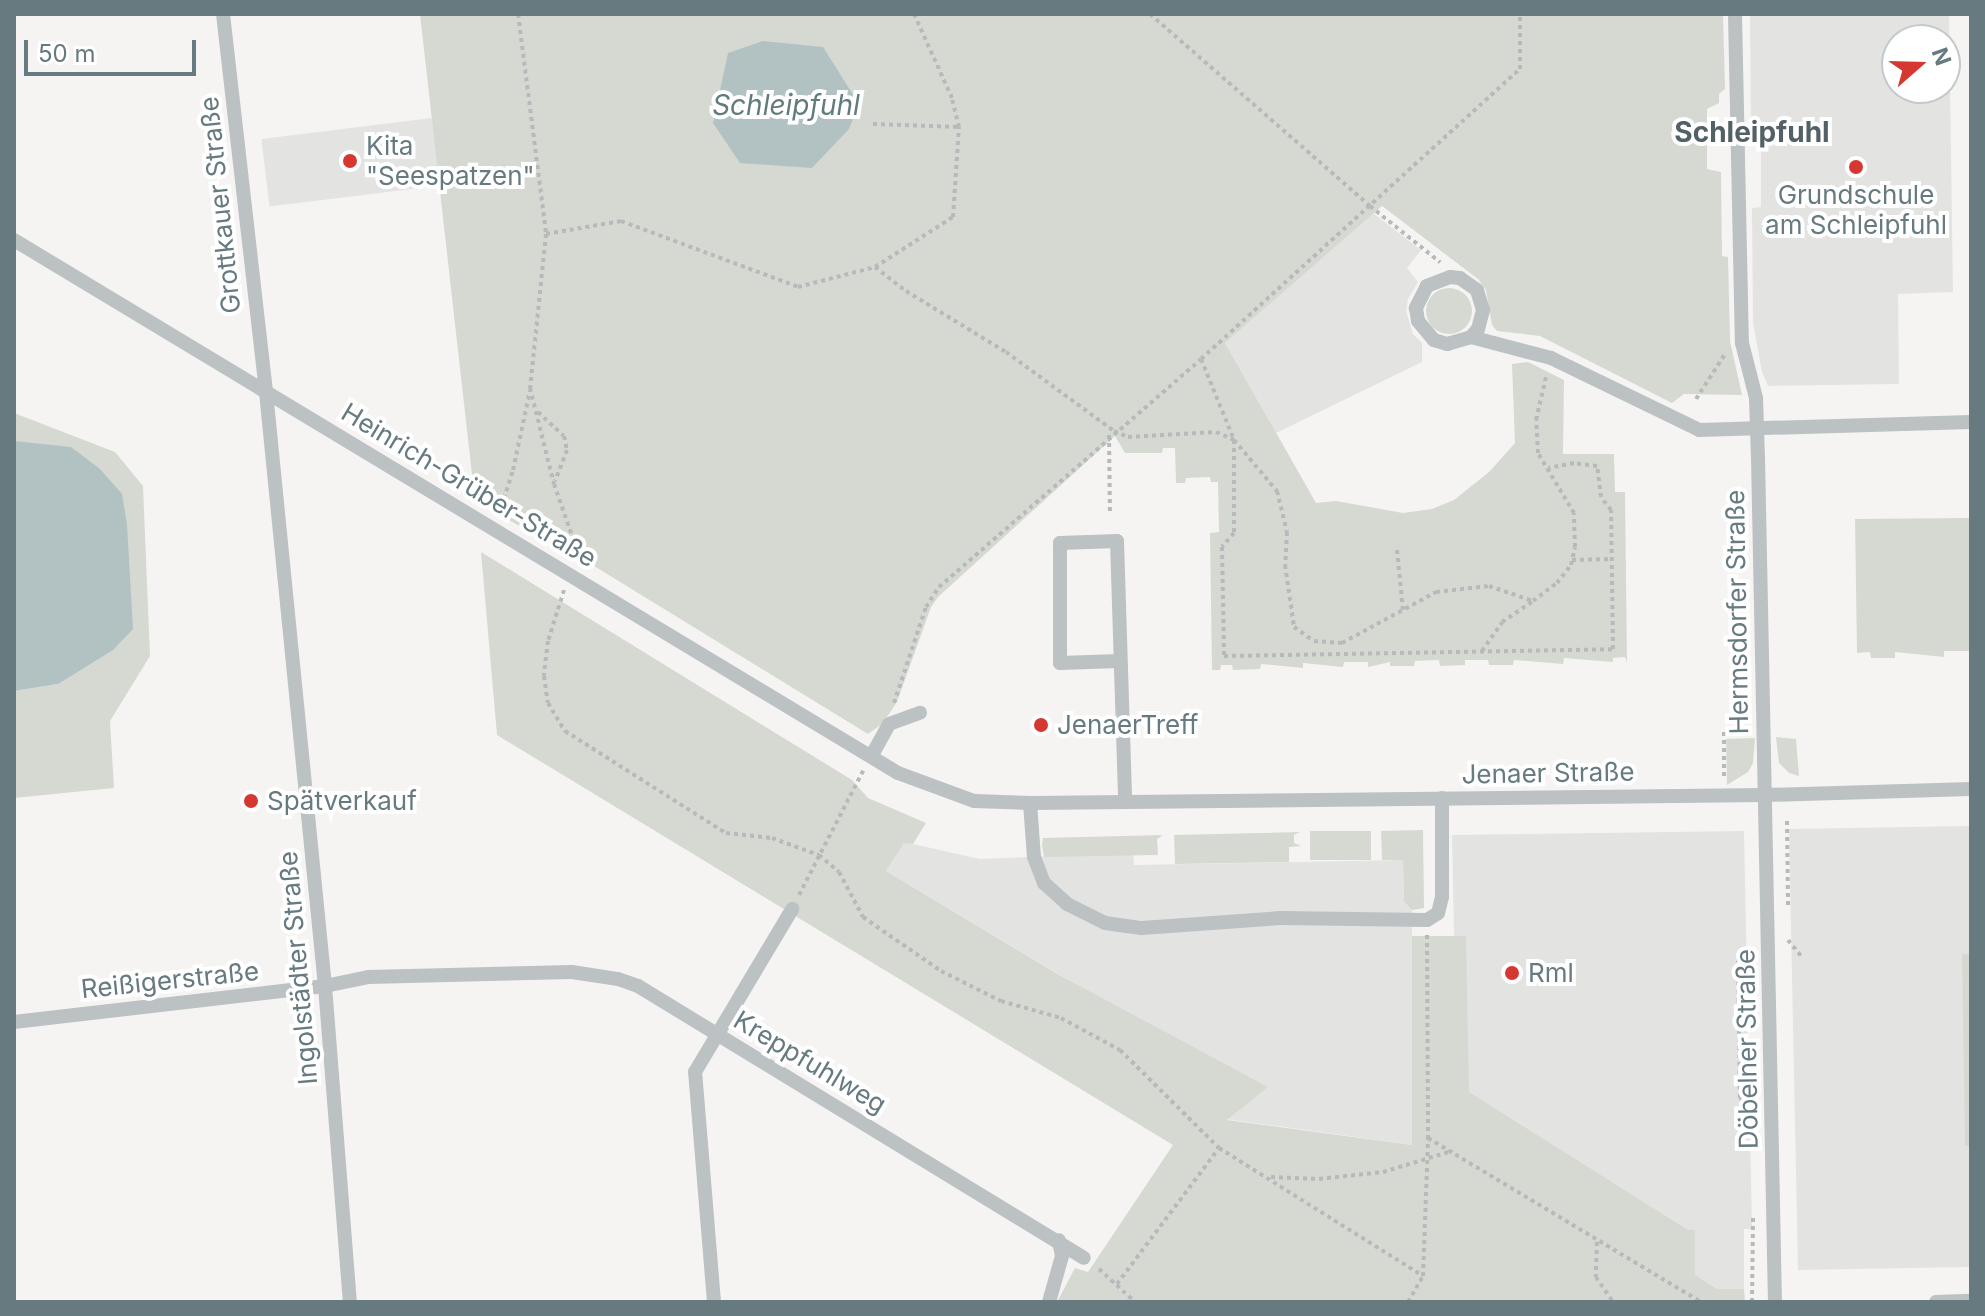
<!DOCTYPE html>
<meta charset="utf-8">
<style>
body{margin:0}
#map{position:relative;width:1985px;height:1316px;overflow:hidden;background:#f5f4f2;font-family:Inter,sans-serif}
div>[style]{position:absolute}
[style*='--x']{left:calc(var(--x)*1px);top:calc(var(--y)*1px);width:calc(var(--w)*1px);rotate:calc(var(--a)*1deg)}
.built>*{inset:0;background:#e3e4e2;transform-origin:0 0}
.green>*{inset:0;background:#d6d9d1;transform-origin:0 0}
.round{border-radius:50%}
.water>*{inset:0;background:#b2c2c3}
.path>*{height:4px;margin-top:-2px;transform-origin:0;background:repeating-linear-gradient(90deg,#b6babb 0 4px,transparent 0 8px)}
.minor>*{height:14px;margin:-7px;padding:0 7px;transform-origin:7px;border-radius:7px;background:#bcc1c3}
.dots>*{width:22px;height:22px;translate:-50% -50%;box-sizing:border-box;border:4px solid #fff;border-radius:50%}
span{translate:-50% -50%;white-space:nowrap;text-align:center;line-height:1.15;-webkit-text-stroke:8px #fff;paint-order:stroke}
.poi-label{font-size:26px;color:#667a80}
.left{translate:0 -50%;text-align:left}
.street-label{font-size:26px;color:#667a80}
.water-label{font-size:28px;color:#627b7d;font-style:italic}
.neighbourhood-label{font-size:28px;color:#536166;font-weight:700}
.frame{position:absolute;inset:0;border:16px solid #667a80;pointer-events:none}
.north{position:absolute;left:1881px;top:24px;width:80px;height:80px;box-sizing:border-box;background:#fff;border:2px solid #c2cacc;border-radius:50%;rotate:70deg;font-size:22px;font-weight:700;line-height:32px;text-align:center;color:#667a80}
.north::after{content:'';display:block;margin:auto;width:28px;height:36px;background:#d53831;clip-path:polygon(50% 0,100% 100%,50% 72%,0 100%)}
.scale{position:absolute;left:24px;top:40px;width:172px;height:36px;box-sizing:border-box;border:4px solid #667a80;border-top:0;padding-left:10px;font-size:24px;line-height:28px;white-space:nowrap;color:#667a80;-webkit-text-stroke:6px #fff;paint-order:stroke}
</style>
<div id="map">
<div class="built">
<i style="clip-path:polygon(evenodd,1750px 14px,1949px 14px,1953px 292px,1898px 294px,1899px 384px,1768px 386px,1762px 372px,1753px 323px,1752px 208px,1761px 207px,1761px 126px,1751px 124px,1750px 14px,1945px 40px,1945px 88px,1897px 88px,1897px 40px,1945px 40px)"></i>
<i style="left:432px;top:118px;width:68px;height:172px;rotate:83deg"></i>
<i style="clip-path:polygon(1373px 213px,1421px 250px,1407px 268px,1418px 282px,1408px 299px,1406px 311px,1413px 334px,1422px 343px,1422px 362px,1276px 433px,1225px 343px)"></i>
<i style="clip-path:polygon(1969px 813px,1971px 813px,1971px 1267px,1798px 1270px,1789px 829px,1969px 826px)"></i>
<i style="clip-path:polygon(1744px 831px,1752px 1229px,1744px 1229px,1744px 1289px,1717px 1289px,1458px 1126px,1452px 835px)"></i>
<i style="clip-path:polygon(904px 842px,980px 859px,1133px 853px,1134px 865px,1403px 860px,1404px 902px,1412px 910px,1413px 1145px,1226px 1119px,1268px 1087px,1130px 1017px,886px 871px)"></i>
</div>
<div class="green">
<i style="clip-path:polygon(420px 14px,1723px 14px,1725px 89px,1719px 94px,1719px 103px,1707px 109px,1707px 169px,1721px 172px,1722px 256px,1728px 257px,1730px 341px,1742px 395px,1684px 394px,1672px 403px,1540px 336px,1497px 331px,1492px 325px,1486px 290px,1478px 279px,1382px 206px,1225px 343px,1316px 503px,1336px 501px,1403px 513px,1432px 509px,1454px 500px,1489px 472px,1515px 443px,1512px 364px,1528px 362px,1564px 380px,1563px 454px,1614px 454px,1615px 492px,1625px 492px,1627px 662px,1625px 657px,1613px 658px,1613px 662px,1564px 658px,1563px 664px,1514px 660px,1513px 665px,1489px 665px,1488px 660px,1465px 660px,1465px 665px,1440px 666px,1439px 660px,1415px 661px,1414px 666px,1390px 666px,1390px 662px,1368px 667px,1368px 662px,1344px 662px,1343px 667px,1303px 663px,1303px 668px,1261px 664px,1260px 669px,1233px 670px,1232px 665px,1221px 665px,1220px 670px,1212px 670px,1210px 533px,1219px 532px,1218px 482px,1211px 482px,1210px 477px,1186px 478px,1185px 483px,1176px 483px,1175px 448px,1163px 448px,1162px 453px,1125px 453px,1115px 436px,938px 597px,931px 607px,897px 702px,882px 724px,868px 734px,568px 550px,569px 554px,475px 501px)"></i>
<i class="round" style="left:1426px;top:288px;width:46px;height:46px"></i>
<i style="clip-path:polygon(14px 413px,115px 452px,143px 486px,150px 656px,110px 721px,114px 788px,14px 798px,14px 691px,58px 684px,14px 474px)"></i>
<i style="clip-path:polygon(1971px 518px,1971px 656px,1969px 651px,1944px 651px,1944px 657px,1895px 652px,1895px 658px,1871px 658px,1870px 652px,1857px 653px,1855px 519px)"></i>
<i style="clip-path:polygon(481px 552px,852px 780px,868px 798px,926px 823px,913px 844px,904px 843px,886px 871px,1061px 976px,1268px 1087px,1227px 1120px,1412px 1145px,1412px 936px,1466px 936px,1469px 1092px,1688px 1230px,1695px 1230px,1695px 1275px,1717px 1289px,1744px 1289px,1745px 1302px,1057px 1302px,1075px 1268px,1088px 1272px,1173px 1145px,497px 735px)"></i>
<i style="clip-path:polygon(1776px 737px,1796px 739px,1799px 776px,1789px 773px,1779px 763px)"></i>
<i style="clip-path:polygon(1755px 738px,1753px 763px,1748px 772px,1727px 785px,1726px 739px)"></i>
<i style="clip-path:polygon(1423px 830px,1424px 908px,1412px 910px,1404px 902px,1403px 860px,1382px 860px,1381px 831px)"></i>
<i style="left:1371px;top:831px;width:29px;height:61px;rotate:90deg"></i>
<i style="clip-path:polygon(1300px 832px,1294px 835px,1294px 843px,1301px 846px,1289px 847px,1289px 862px,1175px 864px,1174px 835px)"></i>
<i style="clip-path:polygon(1163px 835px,1157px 839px,1158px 855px,1044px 857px,1042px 845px,1043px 838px)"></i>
<i style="clip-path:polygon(1962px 954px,1971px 954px,1971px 1146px,1965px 1146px)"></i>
</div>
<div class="water">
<i style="clip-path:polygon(763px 41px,823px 47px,859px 104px,849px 129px,812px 168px,740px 163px,713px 123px,728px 53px)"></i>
<i style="clip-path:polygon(14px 441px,71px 447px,100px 469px,122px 494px,127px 524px,133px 629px,113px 650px,58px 684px,14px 691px)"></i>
</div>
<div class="path">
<i style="--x:518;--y:14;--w:222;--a:82.7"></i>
<i style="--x:546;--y:234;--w:155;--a:95.9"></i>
<i style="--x:530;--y:388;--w:99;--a:76"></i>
<i style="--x:554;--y:484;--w:67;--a:70.8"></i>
<i style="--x:576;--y:547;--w:11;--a:105"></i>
<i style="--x:1150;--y:14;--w:292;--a:41.1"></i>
<i style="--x:1370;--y:206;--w:90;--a:38.7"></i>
<i style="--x:873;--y:124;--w:86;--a:2"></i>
<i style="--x:546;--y:234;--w:76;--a:-9.8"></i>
<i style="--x:621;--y:221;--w:189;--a:20.4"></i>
<i style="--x:798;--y:287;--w:80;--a:-14.6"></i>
<i style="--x:875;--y:267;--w:93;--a:-32.7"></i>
<i style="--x:953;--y:217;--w:90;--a:-86.2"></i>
<i style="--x:959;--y:127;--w:30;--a:-104"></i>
<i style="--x:952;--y:98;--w:92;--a:-114.3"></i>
<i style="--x:875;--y:267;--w:39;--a:38"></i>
<i style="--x:906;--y:291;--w:117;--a:31.4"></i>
<i style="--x:1006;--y:352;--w:134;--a:36.2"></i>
<i style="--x:1114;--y:431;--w:15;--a:23"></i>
<i style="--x:1128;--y:437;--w:88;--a:-3.3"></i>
<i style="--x:1216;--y:432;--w:20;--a:24"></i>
<i style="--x:1234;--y:440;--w:67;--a:49.9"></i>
<i style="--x:1277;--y:491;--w:42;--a:76.3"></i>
<i style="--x:1287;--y:532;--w:33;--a:93"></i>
<i style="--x:1285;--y:565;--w:63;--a:81.7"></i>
<i style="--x:1294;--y:627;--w:24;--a:35"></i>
<i style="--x:1314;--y:641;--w:28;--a:4"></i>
<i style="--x:1342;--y:643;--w:107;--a:-28.5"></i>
<i style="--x:1436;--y:592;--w:53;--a:-6.5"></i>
<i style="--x:1489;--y:586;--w:46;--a:18.8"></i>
<i style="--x:1533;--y:601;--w:30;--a:-37"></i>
<i style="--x:1557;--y:583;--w:23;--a:-52"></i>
<i style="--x:1571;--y:565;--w:18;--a:-77"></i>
<i style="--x:1575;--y:547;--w:34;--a:-92"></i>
<i style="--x:1574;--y:513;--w:70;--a:-121"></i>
<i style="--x:1538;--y:453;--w:33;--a:-93"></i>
<i style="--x:1536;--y:420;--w:44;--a:-76.9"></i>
<i style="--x:1201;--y:359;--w:87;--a:67.8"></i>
<i style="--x:1234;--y:440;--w:93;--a:90"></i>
<i style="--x:1234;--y:533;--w:18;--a:131"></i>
<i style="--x:1222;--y:547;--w:109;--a:88.9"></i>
<i style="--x:1224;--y:656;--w:389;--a:-1"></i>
<i style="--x:1613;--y:649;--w:139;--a:-90.8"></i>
<i style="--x:1611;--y:510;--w:16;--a:-128"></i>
<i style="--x:1601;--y:497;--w:31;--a:-97"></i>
<i style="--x:1597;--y:466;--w:23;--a:-173"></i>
<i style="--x:1574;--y:463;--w:26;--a:169"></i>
<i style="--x:1696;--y:399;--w:54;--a:-57.2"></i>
<i style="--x:538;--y:412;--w:35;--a:43"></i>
<i style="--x:564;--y:436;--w:14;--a:78"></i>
<i style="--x:567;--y:450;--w:33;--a:111"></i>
<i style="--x:1109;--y:435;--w:80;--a:89.3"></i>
<i style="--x:499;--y:514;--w:46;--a:-72.3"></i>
<i style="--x:513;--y:470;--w:81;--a:-77.9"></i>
<i style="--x:1397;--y:550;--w:60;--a:84.3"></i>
<i style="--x:1572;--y:560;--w:40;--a:-1.4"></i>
<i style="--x:564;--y:590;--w:53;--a:107.4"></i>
<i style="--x:548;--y:641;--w:35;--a:97"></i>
<i style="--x:544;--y:676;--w:27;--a:82"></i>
<i style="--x:548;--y:703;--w:33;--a:59"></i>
<i style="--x:565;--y:731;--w:191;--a:32.4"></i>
<i style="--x:726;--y:833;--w:46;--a:6.2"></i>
<i style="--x:772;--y:838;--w:50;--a:19.9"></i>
<i style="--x:819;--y:855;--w:26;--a:40"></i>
<i style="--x:839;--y:872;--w:51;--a:61.9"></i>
<i style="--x:863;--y:917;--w:95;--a:34.7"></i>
<i style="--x:941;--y:971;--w:67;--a:26.6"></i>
<i style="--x:1001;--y:1001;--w:62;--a:15.8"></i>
<i style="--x:1061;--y:1018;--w:67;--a:28.5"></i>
<i style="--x:1120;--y:1050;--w:139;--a:44.7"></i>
<i style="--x:1219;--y:1148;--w:241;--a:32.1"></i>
<i style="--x:1482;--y:651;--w:35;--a:-55"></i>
<i style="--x:1502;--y:622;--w:37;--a:-34"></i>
<i style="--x:894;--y:703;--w:101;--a:-71.6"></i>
<i style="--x:926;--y:607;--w:24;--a:-57"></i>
<i style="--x:939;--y:587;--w:347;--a:-41"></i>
<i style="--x:1201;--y:359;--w:431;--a:-42.3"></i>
<i style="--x:1520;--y:69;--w:55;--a:-90"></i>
<i style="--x:1724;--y:732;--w:46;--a:90"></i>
<i style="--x:1787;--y:821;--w:86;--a:89.3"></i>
<i style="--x:799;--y:895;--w:140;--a:-62.7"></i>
<i style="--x:1427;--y:935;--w:203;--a:89.7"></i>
<i style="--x:1428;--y:1138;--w:318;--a:31"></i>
<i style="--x:1788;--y:940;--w:22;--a:51"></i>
<i style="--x:1749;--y:947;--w:16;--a:135"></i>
<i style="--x:1738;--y:958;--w:140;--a:89.2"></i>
<i style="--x:1740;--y:1098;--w:21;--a:47"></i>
<i style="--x:1271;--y:1177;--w:48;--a:2.4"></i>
<i style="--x:1319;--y:1179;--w:64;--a:-6.2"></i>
<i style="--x:1383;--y:1172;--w:69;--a:-16.9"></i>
<i style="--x:1597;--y:1242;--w:35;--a:92"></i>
<i style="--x:1596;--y:1277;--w:30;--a:56"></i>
<i style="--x:1099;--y:1269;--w:49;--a:42.5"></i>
<i style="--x:1117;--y:1284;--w:170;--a:-53.1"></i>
<i style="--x:1408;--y:1302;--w:30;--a:-60"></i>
<i style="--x:1423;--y:1276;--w:138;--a:-87.9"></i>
<i style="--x:1752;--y:1302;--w:85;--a:-89.3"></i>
</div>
<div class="minor">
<i style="--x:223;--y:14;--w:380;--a:83.5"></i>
<i style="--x:266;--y:392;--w:597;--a:84.33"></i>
<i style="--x:325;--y:986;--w:317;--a:85.5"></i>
<i style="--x:1735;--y:14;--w:329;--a:88.8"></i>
<i style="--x:1742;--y:343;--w:57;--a:75.7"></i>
<i style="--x:1756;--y:398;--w:59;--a:88.1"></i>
<i style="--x:1758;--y:457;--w:845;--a:88.85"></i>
<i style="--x:14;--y:240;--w:1032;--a:31.09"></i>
<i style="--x:898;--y:773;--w:81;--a:20.2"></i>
<i style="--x:974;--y:801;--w:56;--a:2"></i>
<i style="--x:1030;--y:803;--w:736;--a:-0.62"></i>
<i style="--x:1766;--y:795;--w:205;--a:-1.7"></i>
<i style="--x:1471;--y:337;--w:11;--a:-49"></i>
<i style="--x:1478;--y:329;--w:20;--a:-75"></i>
<i style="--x:1483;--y:310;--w:21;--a:-107"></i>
<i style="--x:1477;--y:290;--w:21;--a:-145"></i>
<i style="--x:1460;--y:278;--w:10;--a:-174"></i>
<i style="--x:1450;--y:277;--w:25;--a:159"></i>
<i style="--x:1427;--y:286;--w:25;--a:117"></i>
<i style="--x:1416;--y:308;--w:13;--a:81"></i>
<i style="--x:1418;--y:321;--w:25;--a:50"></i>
<i style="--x:1434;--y:340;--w:14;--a:17"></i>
<i style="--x:1447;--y:344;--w:25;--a:-16"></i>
<i style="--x:1471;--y:337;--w:83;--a:14.7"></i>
<i style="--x:1551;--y:358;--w:165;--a:25.9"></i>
<i style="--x:1699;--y:430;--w:272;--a:-1.7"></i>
<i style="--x:1120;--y:661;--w:60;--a:178.1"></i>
<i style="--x:1060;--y:663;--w:120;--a:-90"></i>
<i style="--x:1060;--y:543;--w:57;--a:-2"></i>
<i style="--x:1117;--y:541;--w:261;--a:88.2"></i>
<i style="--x:872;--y:755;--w:35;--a:-61"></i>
<i style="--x:889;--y:724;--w:33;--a:-20"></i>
<i style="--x:1030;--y:803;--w:54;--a:85.8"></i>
<i style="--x:1034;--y:857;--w:28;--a:69"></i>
<i style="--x:1044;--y:883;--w:31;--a:42"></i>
<i style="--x:1067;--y:904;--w:42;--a:26.6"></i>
<i style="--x:1105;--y:923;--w:37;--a:8"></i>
<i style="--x:1142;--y:928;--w:139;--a:-4.1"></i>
<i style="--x:1281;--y:918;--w:146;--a:0.8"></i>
<i style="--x:1427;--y:920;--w:13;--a:-32"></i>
<i style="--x:1438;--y:913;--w:16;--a:-76"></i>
<i style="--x:1442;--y:897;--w:99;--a:-90"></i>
<i style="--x:14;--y:1022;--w:313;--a:-6.6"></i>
<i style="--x:325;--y:986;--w:45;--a:-11.6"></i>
<i style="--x:369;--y:977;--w:203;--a:-1.4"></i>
<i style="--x:572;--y:972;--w:47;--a:8.7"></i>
<i style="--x:618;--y:979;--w:21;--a:19"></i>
<i style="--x:638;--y:986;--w:522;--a:31.38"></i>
<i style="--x:714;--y:1302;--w:231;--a:-94.7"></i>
<i style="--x:695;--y:1072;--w:190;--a:-59.2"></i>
<i style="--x:1049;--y:1302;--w:48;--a:-74.2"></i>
<i style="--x:1062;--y:1256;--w:16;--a:-101"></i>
<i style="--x:1936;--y:1302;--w:35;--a:-2"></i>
</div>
<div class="dots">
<i style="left:350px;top:161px;background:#d53831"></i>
<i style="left:1856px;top:167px;background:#d53831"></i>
<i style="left:1041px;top:725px;background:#d53831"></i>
<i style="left:251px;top:801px;background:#d53831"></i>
<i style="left:1512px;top:973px;background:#d53831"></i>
</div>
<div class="poi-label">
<span class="left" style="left:366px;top:161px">Kita<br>"Seespatzen"</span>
<span style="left:1856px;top:210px">Grundschule<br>am Schleipfuhl</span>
<span class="left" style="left:1057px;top:725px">JenaerTreff</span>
<span class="left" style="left:267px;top:801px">Spätverkauf</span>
<span class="left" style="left:1528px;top:973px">Rml</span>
</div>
<div class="street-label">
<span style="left:220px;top:205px;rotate:-96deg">Grottkauer Straße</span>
<span style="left:469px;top:485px;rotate:31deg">Heinrich-Grüber-Straße</span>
<span style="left:1737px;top:612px;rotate:-91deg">Hermsdorfer Straße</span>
<span style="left:1548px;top:773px;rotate:-1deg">Jenaer Straße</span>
<span style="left:298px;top:968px;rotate:-95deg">Ingolstädter Straße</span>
<span style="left:170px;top:980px;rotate:-6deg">Reißigerstraße</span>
<span style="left:1747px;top:1049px;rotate:-91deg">Döbelner Straße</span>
<span style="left:810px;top:1062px;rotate:31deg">Kreppfuhlweg</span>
</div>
<div class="water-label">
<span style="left:786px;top:105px">Schleipfuhl</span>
</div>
<div class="neighbourhood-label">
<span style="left:1752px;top:132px">Schleipfuhl</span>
</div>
<div class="frame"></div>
<div class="north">N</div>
<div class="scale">50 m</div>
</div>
